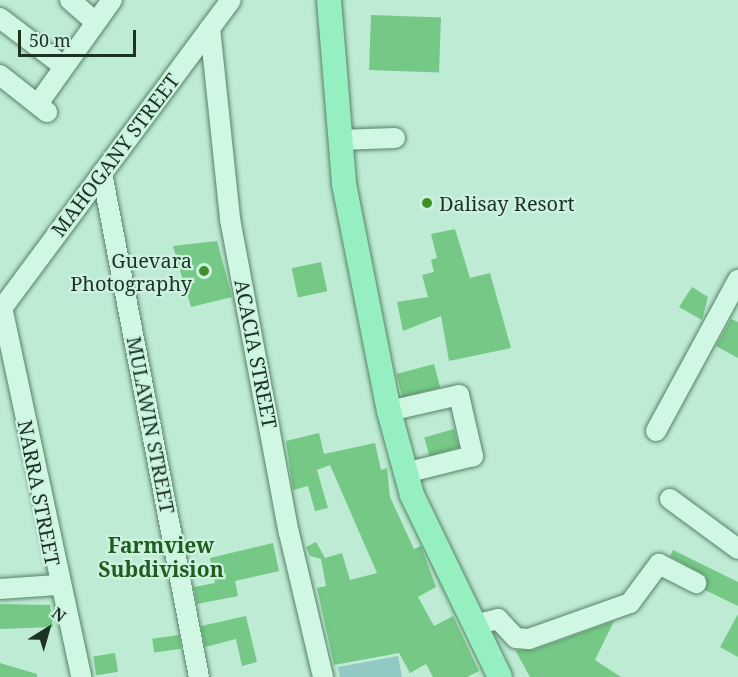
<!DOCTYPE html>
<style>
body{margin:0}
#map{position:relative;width:738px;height:677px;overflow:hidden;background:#beebd4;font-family:"Noto Serif",serif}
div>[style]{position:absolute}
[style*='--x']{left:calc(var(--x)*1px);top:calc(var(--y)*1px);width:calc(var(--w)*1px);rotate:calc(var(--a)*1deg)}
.green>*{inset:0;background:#92c9c4}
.building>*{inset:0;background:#75c886;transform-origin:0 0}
.roads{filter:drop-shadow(0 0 2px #578365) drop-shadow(0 0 2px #578365)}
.minor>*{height:20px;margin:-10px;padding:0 10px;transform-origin:10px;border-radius:10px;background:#d0f7e3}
.major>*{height:24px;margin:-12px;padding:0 12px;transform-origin:12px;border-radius:12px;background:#95efc0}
.dots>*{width:16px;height:16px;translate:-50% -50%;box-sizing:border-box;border:3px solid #cdf3e0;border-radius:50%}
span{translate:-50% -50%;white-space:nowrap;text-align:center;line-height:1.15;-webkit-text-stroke:4.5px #cdf3e0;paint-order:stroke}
.street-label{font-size:20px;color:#1c3322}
.poi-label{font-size:20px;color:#1c3322}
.left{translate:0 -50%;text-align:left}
.right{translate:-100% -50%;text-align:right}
.neighbourhood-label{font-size:21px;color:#1d5d1d;font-weight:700}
.north{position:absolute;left:18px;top:599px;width:60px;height:60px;-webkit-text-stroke:4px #cdf3e0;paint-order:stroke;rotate:37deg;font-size:16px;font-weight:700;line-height:24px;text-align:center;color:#1c3322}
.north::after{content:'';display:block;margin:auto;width:21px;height:27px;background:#1c3322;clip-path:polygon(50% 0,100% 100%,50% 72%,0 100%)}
.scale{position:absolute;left:18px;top:30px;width:118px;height:27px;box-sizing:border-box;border:3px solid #1c3322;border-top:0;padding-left:8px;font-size:18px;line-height:21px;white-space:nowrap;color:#1c3322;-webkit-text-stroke:4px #cdf3e0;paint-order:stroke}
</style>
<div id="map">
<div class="green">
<i style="clip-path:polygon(398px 656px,402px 677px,340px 677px,338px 667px)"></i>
</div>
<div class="building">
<i style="left:371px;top:15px;width:70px;height:55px;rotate:2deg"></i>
<i style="clip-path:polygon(455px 229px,470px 278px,490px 273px,511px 348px,449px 361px,441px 316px,403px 331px,397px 302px,428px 297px,422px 275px,434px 272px,431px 260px,437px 258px,431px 234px)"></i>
<i style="clip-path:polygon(217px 241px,232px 297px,191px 307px,173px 246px)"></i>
<i style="left:321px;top:262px;width:30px;height:30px;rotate:78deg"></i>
<i style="clip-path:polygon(692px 287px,708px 297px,702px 320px,679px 307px)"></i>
<i style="clip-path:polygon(731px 319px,738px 322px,738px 358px,716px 346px)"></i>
<i style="left:434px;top:364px;width:24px;height:39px;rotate:75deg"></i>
<i style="left:454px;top:429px;width:19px;height:31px;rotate:74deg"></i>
<i style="clip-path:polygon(319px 433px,324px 454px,375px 443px,381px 470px,387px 468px,390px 497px,414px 549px,421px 546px,436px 587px,418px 597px,434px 626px,453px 616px,479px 671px,467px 677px,433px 677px,426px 664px,410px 673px,399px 653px,334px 665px,317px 588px,326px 586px,321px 559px,310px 556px,306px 547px,316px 542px,325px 558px,342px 553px,350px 580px,377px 573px,330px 465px,317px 470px,328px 508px,315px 511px,308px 486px,293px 490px,286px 441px)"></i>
<i style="clip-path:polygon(273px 543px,279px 571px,235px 581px,238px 596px,197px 604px,194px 587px,215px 583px,210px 558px)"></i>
<i style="clip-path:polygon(673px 550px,738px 582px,738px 606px,705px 590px,706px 576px,670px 556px)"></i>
<i style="clip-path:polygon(0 604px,50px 605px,53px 627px,0 629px)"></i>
<i style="clip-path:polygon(738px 614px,738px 657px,720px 647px)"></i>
<i style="clip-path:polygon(246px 616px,257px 662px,242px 666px,236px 639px,205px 647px,201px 626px)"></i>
<i style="clip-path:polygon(614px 621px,595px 660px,621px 677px,530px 677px,515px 650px,533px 650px)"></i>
<i style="left:179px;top:635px;width:14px;height:27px;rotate:82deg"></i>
<i style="left:115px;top:653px;width:19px;height:22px;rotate:81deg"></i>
<i style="clip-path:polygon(0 663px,37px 674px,37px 677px,0 677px)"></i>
</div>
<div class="roads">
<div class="minor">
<i style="--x:70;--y:0;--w:33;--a:41"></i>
<i style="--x:0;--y:18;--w:78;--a:37.2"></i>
<i style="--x:210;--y:28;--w:192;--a:84"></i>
<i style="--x:230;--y:219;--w:319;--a:79.4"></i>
<i style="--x:289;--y:533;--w:148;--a:76.7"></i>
<i style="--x:0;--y:75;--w:60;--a:38.2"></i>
<i style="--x:40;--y:101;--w:124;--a:-54.5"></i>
<i style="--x:339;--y:140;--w:56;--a:-2"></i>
<i style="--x:102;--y:173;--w:513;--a:79.11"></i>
<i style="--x:2;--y:307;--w:378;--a:77.9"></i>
<i style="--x:0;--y:311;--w:387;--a:-53.4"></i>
<i style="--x:389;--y:411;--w:72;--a:-12.9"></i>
<i style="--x:459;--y:395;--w:63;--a:77.1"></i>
<i style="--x:473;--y:456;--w:70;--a:166"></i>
<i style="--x:656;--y:431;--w:172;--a:-61.5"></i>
<i style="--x:670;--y:499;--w:84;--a:36.3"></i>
<i style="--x:0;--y:589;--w:57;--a:-4"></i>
<i style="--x:474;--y:625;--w:25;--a:-14"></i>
<i style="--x:498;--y:619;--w:26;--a:47"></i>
<i style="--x:516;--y:638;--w:13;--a:4"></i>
<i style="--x:529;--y:639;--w:107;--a:-19.6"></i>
<i style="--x:630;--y:603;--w:49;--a:-53.4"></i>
<i style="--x:659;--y:564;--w:42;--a:27.2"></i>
</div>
<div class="major">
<i style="--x:329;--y:0;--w:185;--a:85.3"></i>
<i style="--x:344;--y:184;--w:231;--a:78.8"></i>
<i style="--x:389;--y:411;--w:87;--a:74.7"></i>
<i style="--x:412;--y:495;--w:202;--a:64.2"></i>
</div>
</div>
<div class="dots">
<i style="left:427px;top:203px;background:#408f2a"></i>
<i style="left:204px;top:271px;background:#408f2a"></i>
</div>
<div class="street-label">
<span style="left:115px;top:155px;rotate:-53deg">MAHOGANY STREET</span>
<span style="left:256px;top:354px;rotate:79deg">ACACIA STREET</span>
<span style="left:151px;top:425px;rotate:79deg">MULAWIN STREET</span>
<span style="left:39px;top:493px;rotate:79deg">NARRA STREET</span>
</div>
<div class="poi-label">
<span class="left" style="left:439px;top:203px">Dalisay Resort</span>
<span class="right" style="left:192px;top:272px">Guevara<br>Photography</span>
</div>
<div class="neighbourhood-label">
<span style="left:161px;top:557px">Farmview<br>Subdivision</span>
</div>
<div class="north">N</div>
<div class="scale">50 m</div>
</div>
